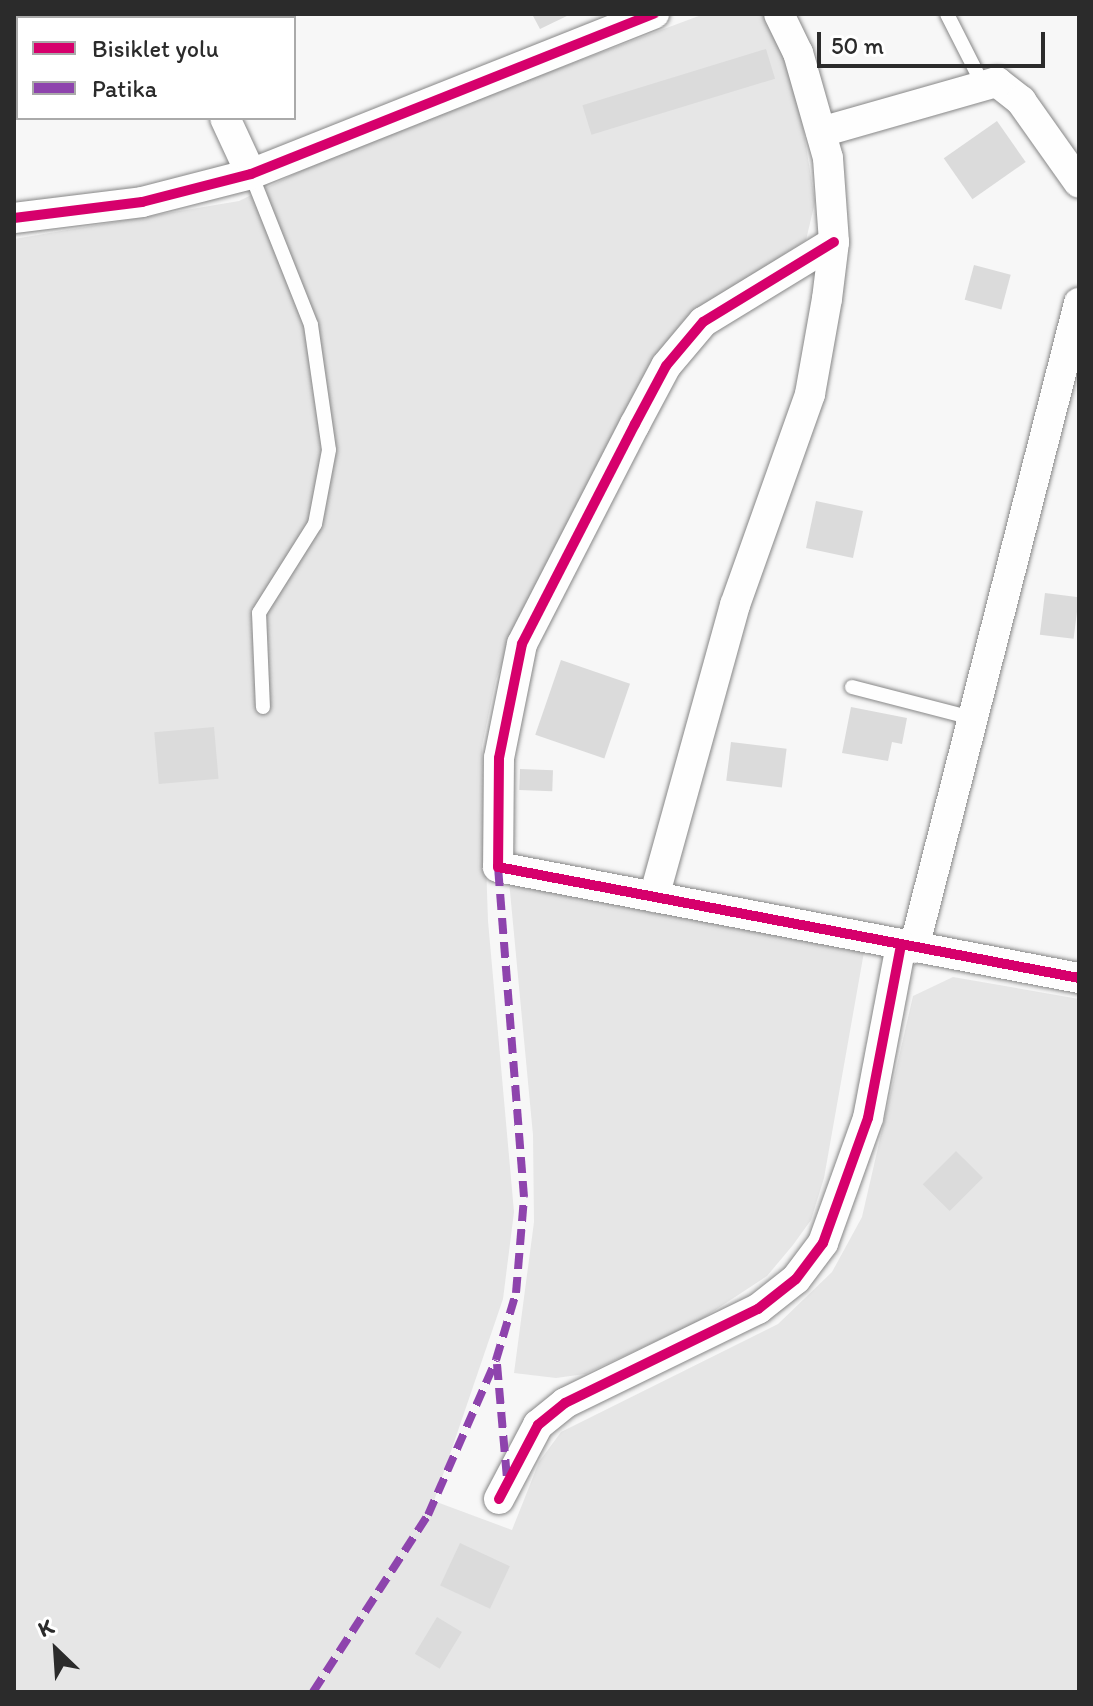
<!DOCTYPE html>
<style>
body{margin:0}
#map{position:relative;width:1093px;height:1706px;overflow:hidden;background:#f7f7f7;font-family:Itim,sans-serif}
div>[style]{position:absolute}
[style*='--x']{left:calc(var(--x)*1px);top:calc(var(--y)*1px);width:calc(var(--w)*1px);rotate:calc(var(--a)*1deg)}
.green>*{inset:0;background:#e6e6e6}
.building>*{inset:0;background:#dbdbdb;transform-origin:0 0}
.roads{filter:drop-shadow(0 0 2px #878787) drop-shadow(0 0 2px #878787)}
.lane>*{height:14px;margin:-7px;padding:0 7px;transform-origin:7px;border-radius:7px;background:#fefefe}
.street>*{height:30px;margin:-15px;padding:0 15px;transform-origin:15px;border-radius:15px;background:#fefefe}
.quiet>*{height:8px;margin-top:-4px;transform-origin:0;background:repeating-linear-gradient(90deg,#8e44ad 0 16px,transparent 0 24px)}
.cycleway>*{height:10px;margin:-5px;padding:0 5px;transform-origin:5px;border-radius:5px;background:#d6006c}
span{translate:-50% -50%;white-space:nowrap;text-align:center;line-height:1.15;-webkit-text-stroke:7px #fff;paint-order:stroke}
.frame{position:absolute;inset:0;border:16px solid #2b2b2b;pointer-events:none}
.legend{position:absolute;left:16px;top:16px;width:280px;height:104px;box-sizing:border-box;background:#fff;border:2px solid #aaa;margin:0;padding:10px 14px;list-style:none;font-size:24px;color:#2b2b2b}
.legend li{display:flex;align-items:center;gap:16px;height:40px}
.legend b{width:40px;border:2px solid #aaa}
.north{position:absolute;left:16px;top:1610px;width:80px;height:80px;-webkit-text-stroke:6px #fff;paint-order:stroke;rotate:335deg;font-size:22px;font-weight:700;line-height:32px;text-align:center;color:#2b2b2b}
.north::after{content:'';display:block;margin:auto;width:28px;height:36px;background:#2b2b2b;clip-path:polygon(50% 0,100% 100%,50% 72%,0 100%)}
.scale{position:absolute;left:817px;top:32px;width:228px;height:36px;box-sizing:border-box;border:4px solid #2b2b2b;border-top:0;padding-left:10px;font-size:24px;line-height:28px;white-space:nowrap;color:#2b2b2b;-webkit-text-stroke:6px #fff;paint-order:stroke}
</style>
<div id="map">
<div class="green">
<i style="clip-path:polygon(704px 14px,765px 14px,774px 29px,798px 96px,815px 202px,806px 240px,683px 321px,662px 348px,527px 601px,496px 679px,482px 746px,488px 921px,514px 1212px,503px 1299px,434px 1501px,512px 1530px,539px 1462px,561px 1432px,778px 1324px,832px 1272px,862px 1217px,913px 996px,953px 977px,1079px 999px,1079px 1692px,14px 1692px,14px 239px,239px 201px,354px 145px)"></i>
<i style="clip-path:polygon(509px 881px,864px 952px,824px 1178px,811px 1220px,793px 1245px,767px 1276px,697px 1322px,585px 1374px,556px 1378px,514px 1373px,534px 1222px,533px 1135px)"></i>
</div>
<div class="building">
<i style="clip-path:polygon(532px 14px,571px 14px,540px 29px)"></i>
<i style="left:766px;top:49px;width:31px;height:192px;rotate:73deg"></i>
<i style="left:997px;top:121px;width:50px;height:65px;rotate:55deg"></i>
<i style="left:974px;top:265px;width:38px;height:36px;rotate:15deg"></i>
<i style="left:816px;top:501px;width:48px;height:48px;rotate:12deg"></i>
<i style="left:1045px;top:593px;width:34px;height:42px;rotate:7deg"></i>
<i style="left:561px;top:660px;width:73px;height:79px;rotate:19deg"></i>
<i style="clip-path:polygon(851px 707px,907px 718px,902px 744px,892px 742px,888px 761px,842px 753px)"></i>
<i style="left:214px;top:727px;width:52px;height:60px;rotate:85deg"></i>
<i style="left:731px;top:742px;width:56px;height:39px;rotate:7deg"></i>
<i style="left:520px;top:769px;width:33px;height:21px;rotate:2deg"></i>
<i style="left:956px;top:1151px;width:38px;height:47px;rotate:45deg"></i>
<i style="left:460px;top:1543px;width:55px;height:47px;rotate:25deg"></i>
<i style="left:437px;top:1617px;width:29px;height:43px;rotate:31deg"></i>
</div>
<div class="roads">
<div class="lane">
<i style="--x:947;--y:14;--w:77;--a:63.1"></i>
<i style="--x:251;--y:174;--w:162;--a:68.3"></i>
<i style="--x:311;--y:325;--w:126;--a:81.8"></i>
<i style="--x:329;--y:450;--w:75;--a:100.7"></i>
<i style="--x:315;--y:524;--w:105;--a:122.2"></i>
<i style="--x:259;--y:613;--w:94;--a:87.6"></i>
<i style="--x:852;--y:687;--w:120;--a:14.5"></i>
</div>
<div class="street">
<i style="--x:172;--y:14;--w:4;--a:63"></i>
<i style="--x:225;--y:118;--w:62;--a:65.1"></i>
<i style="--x:821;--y:132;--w:183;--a:-15.9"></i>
<i style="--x:997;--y:82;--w:31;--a:38"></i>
<i style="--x:1021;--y:101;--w:100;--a:54.7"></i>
<i style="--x:14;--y:218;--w:129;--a:-7.1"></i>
<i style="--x:142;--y:202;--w:113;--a:-14.4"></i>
<i style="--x:251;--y:174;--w:434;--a:-21.7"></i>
<i style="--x:834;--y:242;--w:153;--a:148.6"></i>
<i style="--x:703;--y:322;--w:57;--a:130.1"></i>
<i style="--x:666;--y:366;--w:66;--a:118.1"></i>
<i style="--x:635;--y:424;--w:247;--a:117.2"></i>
<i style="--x:522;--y:644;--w:116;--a:101.4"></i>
<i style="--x:499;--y:758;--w:109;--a:90.5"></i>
<i style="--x:498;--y:867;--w:592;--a:10.82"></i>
<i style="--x:654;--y:897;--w:303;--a:-74.5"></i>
<i style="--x:735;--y:605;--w:224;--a:-70.4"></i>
<i style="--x:810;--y:394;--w:97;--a:-79.9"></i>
<i style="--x:827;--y:299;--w:57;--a:-83"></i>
<i style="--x:834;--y:242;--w:84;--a:-94.1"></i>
<i style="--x:828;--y:158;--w:109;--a:-105.9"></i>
<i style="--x:798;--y:53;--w:43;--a:-116"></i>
<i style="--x:914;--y:948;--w:666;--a:-75.65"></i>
<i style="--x:499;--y:1499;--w:84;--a:-62.2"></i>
<i style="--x:538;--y:1425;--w:35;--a:-39"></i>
<i style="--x:565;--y:1403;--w:215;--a:-26"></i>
<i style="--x:758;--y:1309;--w:48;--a:-38.3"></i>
<i style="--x:796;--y:1279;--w:45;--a:-53.1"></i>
<i style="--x:823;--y:1243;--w:133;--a:-70.2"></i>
<i style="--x:868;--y:1118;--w:176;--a:-79.2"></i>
</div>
</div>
<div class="quiet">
<i style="--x:497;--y:1364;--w:115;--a:85"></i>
<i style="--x:313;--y:1692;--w:211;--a:-57"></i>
<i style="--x:428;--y:1515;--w:169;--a:-66.3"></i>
<i style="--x:496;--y:1360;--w:70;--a:-73.4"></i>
<i style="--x:516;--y:1293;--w:96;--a:-85.2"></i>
<i style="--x:524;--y:1197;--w:331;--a:-94.5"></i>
</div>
<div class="cycleway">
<i style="--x:14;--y:218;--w:129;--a:-7.1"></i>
<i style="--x:142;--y:202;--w:113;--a:-14.4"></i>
<i style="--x:251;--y:174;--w:434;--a:-21.7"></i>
<i style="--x:834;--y:242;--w:153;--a:148.6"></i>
<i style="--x:703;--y:322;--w:57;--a:130.1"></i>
<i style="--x:666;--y:366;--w:66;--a:118.1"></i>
<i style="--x:635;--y:424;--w:247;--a:117.2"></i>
<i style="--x:522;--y:644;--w:116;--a:101.4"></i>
<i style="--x:499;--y:758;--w:109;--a:90.5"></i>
<i style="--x:498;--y:867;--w:592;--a:10.82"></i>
<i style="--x:499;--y:1499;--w:84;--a:-62.2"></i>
<i style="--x:538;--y:1425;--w:35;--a:-39"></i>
<i style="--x:565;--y:1403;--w:215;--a:-26"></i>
<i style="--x:758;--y:1309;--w:48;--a:-38.3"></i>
<i style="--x:796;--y:1279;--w:45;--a:-53.1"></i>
<i style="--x:823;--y:1243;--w:133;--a:-70.2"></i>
<i style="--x:868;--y:1118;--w:176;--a:-79.2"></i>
</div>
<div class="frame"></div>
<ul class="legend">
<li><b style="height:10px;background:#d6006c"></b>Bisiklet yolu</li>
<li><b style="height:10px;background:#8e44ad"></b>Patika</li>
</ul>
<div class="north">K</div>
<div class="scale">50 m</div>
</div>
